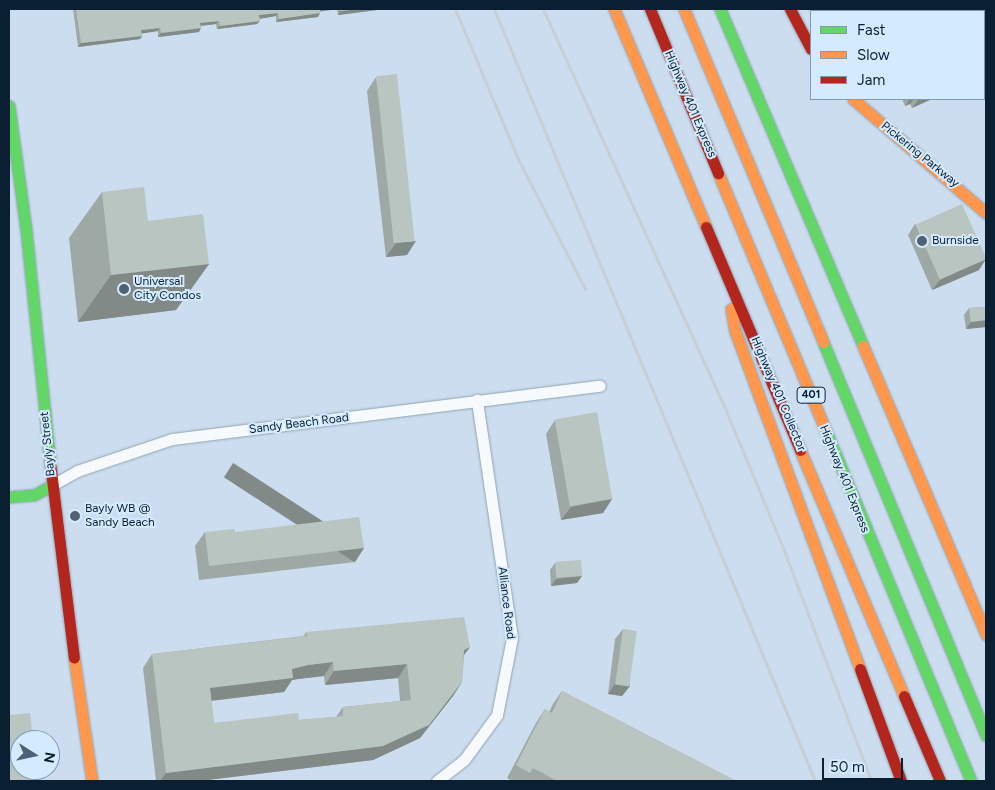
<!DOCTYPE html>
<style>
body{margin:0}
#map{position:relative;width:995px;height:790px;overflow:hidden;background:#cbddee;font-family:Figtree,sans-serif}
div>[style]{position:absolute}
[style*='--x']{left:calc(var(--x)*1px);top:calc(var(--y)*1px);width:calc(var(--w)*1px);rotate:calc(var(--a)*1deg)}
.roads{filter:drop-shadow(0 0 1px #91a3b3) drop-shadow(0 0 1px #91a3b3)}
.street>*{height:11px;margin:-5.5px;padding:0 5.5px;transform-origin:5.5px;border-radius:5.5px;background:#f7fafc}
.fast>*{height:11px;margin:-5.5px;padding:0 5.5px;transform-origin:5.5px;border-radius:5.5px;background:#63d668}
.slow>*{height:11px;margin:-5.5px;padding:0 5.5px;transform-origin:5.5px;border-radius:5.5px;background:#ff974d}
.jam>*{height:11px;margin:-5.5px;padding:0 5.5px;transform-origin:5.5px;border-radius:5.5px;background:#b3261e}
.rail>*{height:3px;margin:-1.5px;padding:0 1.5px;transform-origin:1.5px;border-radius:1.5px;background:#c8ced3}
.wall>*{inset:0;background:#9ea9a5;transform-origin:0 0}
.shaded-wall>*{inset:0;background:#818a86;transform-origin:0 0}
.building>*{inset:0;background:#b8c5c0;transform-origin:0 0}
.dots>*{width:14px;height:14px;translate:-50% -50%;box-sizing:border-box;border:2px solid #d4eafe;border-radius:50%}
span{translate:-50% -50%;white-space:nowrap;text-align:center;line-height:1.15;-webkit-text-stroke:4px #d4eafe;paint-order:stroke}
.shield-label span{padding:1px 4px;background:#d4eafe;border:1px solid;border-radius:4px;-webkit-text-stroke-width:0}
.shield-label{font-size:11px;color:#0a2032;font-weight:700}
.street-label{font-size:12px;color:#0a2032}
.poi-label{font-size:12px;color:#0a2032}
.left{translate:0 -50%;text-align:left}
.frame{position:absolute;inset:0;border:10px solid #0a2032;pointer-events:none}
.legend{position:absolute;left:810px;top:10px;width:175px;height:90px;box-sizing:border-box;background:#d4eafe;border:1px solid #8399ac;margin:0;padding:6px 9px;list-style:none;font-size:15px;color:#0a2032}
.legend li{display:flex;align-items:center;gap:10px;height:25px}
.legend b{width:25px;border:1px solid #8399ac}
.north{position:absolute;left:10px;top:730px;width:50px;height:50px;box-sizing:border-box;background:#d4eafe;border:1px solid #8399ac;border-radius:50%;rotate:100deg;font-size:14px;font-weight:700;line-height:20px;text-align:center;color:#0a2032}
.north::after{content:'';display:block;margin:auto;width:18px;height:22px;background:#4e6274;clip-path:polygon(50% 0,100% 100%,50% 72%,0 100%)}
.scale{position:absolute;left:822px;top:758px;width:81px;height:22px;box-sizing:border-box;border:2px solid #0a2032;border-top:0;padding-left:6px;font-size:15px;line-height:18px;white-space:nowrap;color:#0a2032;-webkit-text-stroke:4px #d4eafe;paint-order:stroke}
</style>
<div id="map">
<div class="roads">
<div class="street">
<i style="--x:52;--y:485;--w:29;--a:-29"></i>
<i style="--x:77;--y:471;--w:100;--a:-18.6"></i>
<i style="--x:172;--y:439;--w:431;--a:-7.1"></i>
<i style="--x:437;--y:781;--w:34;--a:-38"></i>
<i style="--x:464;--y:760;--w:56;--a:-53.7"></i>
<i style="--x:497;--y:715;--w:78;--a:-79"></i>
<i style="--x:512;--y:638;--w:241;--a:-98.4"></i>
</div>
<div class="fast">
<i style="--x:720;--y:9;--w:366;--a:67"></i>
<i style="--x:9;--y:106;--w:125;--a:82.2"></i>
<i style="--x:26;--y:230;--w:234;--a:84.1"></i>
<i style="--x:823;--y:342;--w:426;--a:67.5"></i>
<i style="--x:826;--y:431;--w:379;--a:67.5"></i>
<i style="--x:9;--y:497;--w:25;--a:-5"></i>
<i style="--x:34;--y:495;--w:21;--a:-29"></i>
</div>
<div class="slow">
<i style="--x:614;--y:9;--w:237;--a:67.1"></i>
<i style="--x:684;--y:9;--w:361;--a:67.3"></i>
<i style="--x:853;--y:99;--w:175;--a:40.6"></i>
<i style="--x:718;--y:173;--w:280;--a:67.3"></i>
<i style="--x:731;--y:309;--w:22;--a:80"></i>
<i style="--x:735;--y:331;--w:360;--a:69.7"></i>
<i style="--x:863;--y:346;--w:314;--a:66.9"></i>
<i style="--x:800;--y:450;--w:267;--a:67.1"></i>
<i style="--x:74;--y:658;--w:124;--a:81.7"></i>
</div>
<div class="jam">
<i style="--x:650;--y:9;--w:178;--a:67.5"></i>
<i style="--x:790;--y:9;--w:45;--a:62.3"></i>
<i style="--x:706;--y:227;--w:242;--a:67.1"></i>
<i style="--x:50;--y:463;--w:196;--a:83"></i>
<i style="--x:860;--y:669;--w:119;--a:69.9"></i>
<i style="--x:904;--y:696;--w:92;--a:67"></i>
</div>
</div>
<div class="rail">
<i style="--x:455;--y:9;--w:163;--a:67.2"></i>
<i style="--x:518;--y:159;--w:146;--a:62.7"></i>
<i style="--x:494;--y:9;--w:836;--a:67.42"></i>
<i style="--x:543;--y:9;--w:431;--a:65.5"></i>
<i style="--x:722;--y:401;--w:156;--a:67.4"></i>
<i style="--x:782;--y:545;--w:252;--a:69.3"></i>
</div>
<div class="wall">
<i style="clip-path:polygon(73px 9px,378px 9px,377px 10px,338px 15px,337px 9px,320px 11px,318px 17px,276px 22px,276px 16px,260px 19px,257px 24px,217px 29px,216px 24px,201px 26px,199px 32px,158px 37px,158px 31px,142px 33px,142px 36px,140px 39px,78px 47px)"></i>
<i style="left:832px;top:9px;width:95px;height:2px"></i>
<i style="left:965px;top:9px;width:21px;height:2px"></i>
<i style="clip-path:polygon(376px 77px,407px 255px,386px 257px,367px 91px)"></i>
<i style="clip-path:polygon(902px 99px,932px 99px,912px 108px,910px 104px,905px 106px)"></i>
<i style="clip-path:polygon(102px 192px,148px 221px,209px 264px,176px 310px,78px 322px,69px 238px)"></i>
<i style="clip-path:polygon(915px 224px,979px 270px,932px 290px,908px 235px)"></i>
<i style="clip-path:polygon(986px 307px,986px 327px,966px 329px,964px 315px,969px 308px)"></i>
<i style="clip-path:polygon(555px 420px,612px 499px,603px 513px,561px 520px,546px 434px)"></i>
<i style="clip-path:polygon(205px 532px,235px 532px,364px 548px,355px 562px,199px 580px,195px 546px)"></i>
<i style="clip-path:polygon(555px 563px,582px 576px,577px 583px,551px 586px,550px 570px)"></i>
<i style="clip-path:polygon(623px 629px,630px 686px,622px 696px,608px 694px,615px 639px)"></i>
<i style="clip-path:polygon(evenodd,306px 632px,470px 647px,464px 655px,462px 682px,453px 696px,420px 738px,373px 760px,199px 781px,156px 781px,143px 668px,152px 654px,304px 636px,306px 632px,324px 676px,325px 685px,398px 678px,400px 701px,343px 707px,336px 717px,299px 720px,214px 723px,211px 701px,284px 692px,292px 680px,298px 679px,324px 676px)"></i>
<i style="clip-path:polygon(562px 691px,736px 781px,512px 781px,507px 778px,536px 723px,545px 709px,549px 712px,553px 704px)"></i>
</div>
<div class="shaded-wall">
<i style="clip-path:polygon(319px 9px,338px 9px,317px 12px)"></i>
<i style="clip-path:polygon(360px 9px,378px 9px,377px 10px,338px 15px,340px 11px)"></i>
<i style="clip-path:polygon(278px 13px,276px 16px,257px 19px,259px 15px)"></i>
<i style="clip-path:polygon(320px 13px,318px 17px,276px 22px,279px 19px)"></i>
<i style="clip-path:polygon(219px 21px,216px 24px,198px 26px,200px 23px)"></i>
<i style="clip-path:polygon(260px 21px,257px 24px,217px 29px,220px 26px)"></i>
<i style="left:984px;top:27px;width:2px;height:19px"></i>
<i style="clip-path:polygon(160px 28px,158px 31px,139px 34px,141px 30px)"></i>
<i style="clip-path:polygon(201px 28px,199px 32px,158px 37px,161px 33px)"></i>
<i style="clip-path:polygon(142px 36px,140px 39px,78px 47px,81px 43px)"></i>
<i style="clip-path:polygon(910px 99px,914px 99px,910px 104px,905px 106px)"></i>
<i style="clip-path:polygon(919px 99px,932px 99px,912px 108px)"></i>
<i style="clip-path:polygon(416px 241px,407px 255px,386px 257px,396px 243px)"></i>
<i style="clip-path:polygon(986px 259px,979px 270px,932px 290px,940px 280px)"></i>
<i style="clip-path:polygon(209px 264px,176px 310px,78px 322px,111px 275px)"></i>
<i style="clip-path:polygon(986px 320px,986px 327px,966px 329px,971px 322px)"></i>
<i style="clip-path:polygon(612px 499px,603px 513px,561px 520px,571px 507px)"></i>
<i style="left:364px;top:548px;width:17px;height:156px;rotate:123deg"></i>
<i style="clip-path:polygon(582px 576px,577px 583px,551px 586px,556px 579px)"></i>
<i style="clip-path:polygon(470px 647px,460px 660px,464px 650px)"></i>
<i style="clip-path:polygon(333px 662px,324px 676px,298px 679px,292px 680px,284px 692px,200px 702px,210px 688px,308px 665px)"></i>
<i style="clip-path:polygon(407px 664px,398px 678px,325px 685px,334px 671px)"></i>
<i style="clip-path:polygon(462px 682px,453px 696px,420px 738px,373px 760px,199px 781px,160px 781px,166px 773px,383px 746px)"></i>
<i style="clip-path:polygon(615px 684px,630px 686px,622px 696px,608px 694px)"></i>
</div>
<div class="building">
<i style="clip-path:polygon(76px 9px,320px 9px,320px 13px,279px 19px,278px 13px,259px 15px,260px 21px,220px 26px,219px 21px,200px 23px,201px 28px,161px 33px,160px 28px,141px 30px,142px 36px,81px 43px)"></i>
<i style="clip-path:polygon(340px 9px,360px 9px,340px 11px)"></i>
<i style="left:842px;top:9px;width:85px;height:2px"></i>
<i style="clip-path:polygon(981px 9px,986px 9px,986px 27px,984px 27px,984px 11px,981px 11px)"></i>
<i style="left:397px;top:74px;width:168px;height:21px;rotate:84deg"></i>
<i style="clip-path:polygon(144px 187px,148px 221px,203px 214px,209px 264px,111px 275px,102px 192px)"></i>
<i style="left:962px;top:204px;width:60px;height:51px;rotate:66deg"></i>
<i style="clip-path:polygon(986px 307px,986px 320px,971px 322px,969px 308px)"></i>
<i style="left:597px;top:412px;width:88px;height:43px;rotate:80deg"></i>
<i style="clip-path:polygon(359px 517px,364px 548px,209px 566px,205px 532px,235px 529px,235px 532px)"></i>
<i style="left:581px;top:560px;width:16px;height:26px;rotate:86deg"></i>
<i style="clip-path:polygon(evenodd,464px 617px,470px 647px,464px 650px,462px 682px,429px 725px,383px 746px,166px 773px,152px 654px,307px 636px,306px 632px,464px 617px,333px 662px,334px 671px,407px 664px,411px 700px,343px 707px,343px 716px,299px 720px,298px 713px,214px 723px,210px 688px,293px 678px,292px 669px,308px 665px,333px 662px)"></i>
<i style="left:623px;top:629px;width:14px;height:56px;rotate:8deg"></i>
<i style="clip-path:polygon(562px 691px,736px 781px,557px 781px,533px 768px,530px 773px,516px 765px,545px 709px,552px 713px)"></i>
<i style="clip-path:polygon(30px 713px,33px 740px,20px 740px,20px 770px,38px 770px,39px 781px,9px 781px,9px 715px)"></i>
</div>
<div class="dots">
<i style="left:922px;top:241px;background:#4e6274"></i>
<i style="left:124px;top:289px;background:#4e6274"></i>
<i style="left:75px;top:516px;background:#4e6274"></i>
</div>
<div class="shield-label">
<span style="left:811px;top:395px">401</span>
</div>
<div class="street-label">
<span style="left:690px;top:104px;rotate:67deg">Highway 401 Express</span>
<span style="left:920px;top:155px;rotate:39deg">Pickering Parkway</span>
<span style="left:778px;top:394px;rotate:67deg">Highway 401 Collector</span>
<span style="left:299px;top:424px;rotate:-7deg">Sandy Beach Road</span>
<span style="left:48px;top:444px;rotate:-96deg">Bayly Street</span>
<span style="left:844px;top:479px;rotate:68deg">Highway 401 Express</span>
<span style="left:506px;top:603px;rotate:83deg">Alliance Road</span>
</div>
<div class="poi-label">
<span class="left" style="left:932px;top:241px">Burnside</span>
<span class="left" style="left:134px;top:289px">Universal<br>City Condos</span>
<span class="left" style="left:85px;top:516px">Bayly WB @<br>Sandy Beach</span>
</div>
<div class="frame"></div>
<ul class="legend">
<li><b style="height:6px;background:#63d668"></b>Fast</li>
<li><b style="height:6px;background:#ff974d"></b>Slow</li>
<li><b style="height:6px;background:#b3261e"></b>Jam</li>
</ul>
<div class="north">N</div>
<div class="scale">50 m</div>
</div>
